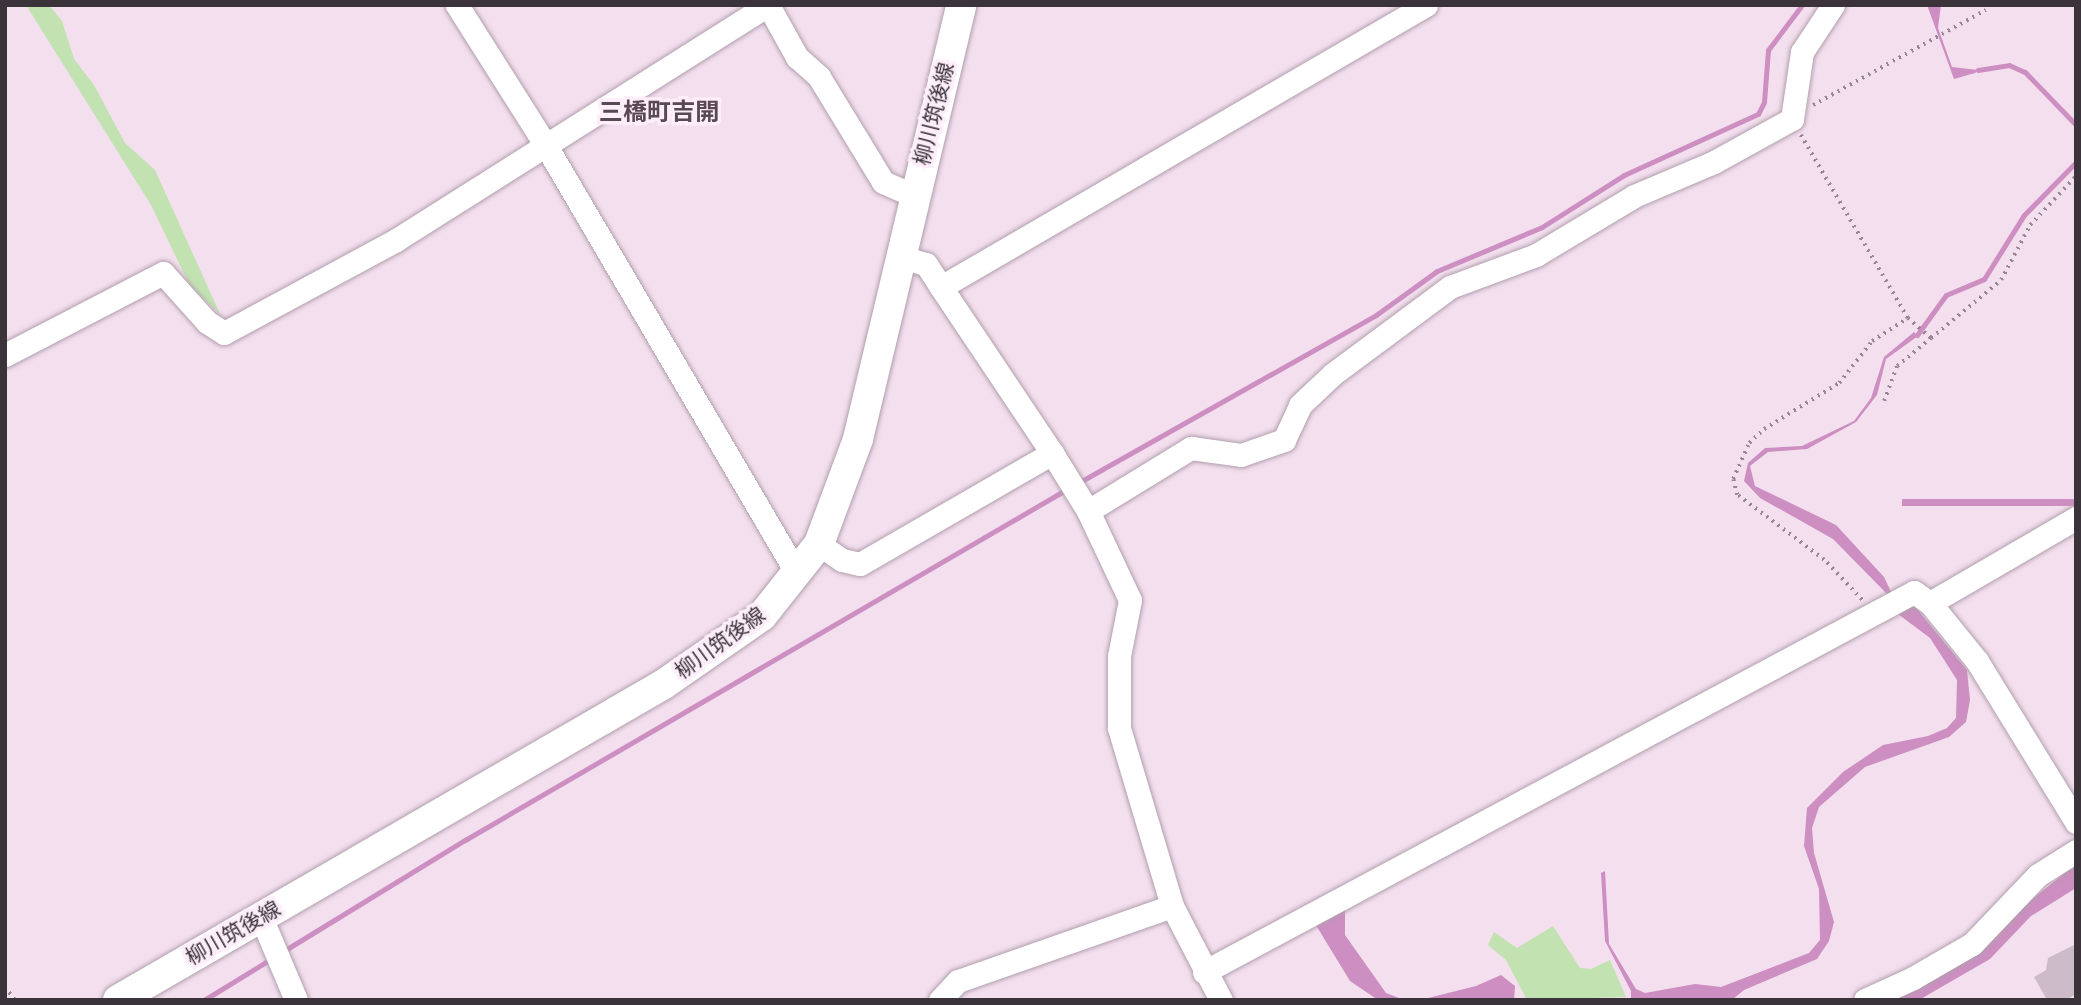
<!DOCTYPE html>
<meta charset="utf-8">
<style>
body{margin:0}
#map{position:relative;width:2081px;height:1005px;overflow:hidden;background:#f3dfee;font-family:"Nunito Sans","Noto Sans JP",sans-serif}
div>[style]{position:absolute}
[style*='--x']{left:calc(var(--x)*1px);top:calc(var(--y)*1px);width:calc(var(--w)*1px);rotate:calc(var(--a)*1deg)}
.green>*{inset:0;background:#c2e2b1}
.water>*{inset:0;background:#cd8ec1;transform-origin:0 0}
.stream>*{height:5px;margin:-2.5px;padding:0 2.5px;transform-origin:2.5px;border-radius:2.5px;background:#cd8ec1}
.building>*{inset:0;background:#cdbbc9}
.path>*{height:3.5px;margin-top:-1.75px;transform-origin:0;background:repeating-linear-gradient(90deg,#948791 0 2px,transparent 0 7px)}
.roads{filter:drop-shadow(0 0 2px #b19fad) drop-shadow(0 0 2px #b19fad)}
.minor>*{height:23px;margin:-11.5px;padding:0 11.5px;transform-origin:11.5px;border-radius:11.5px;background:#fff}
.major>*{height:30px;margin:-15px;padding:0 15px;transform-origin:15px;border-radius:15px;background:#fff}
span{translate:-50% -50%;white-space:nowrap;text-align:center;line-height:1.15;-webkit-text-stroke:7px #fdeefa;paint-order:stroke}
.street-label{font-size:21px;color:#3a3339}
.quarter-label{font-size:24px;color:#594955;font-weight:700}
.frame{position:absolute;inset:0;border:7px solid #3a3339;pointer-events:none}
</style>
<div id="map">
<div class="green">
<i style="clip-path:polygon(26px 5px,49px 5px,62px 21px,74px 59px,94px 85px,125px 143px,155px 170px,220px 314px,190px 286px,151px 205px)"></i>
<i style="clip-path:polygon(1553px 926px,1580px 968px,1591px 969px,1610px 960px,1626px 997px,1527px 1000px,1506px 960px,1488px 945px,1494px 932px,1517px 948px)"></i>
</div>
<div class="water">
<i style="clip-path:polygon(1927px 5px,1941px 5px,1938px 28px,1952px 67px,1978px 70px,1975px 73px,1954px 79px)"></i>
<i style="clip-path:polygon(1914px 332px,1918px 336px,1886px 359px,1877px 395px,1856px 422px,1807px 449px,1768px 452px,1750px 466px,1755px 486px,1836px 525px,1884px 577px,1892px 594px,1888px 595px,1833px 539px,1760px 498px,1744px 481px,1748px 463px,1765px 448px,1802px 446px,1854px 421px,1871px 398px,1884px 357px)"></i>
<i style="left:2076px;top:499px;width:7px;height:174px;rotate:90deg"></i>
<i style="clip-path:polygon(1909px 599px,1967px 670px,1970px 700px,1966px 722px,1949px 737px,1865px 767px,1819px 807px,1812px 828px,1814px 853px,1834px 922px,1829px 941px,1817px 959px,1744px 990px,1732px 1000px,1631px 1000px,1631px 991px,1605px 941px,1601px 873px,1605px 871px,1609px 944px,1636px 989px,1645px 993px,1695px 984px,1721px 987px,1809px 953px,1820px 940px,1819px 889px,1804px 846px,1807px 808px,1843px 772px,1883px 745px,1928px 736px,1947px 728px,1956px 718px,1957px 680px,1930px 638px,1890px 608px)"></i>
<i style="clip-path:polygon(2076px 864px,2076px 888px,2031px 916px,1990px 959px,1919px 1000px,1884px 1000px,2015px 913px)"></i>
<i style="clip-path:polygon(1345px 903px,1345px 935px,1386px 993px,1404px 1000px,1378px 1000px,1350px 981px,1314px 922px)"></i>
<i style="clip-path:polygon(1501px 975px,1515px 986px,1514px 1000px,1420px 1000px,1476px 986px)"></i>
</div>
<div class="stream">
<i style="--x:1978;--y:70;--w:31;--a:-9"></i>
<i style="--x:2009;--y:65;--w:17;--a:24"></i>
<i style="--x:2025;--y:72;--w:74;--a:46.1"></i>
<i style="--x:1917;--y:335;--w:49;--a:-54.1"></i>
<i style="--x:1946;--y:295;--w:41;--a:-22.8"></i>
<i style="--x:1984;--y:279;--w:75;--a:-58"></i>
<i style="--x:2024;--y:215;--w:74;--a:-45.5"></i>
<i style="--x:1078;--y:483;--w:342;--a:-29.4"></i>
<i style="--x:1376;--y:315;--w:75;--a:-35.8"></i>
<i style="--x:1437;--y:271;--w:114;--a:-22.7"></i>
<i style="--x:1542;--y:227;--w:97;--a:-32.4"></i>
<i style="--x:1624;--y:175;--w:147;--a:-24.5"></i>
<i style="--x:1758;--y:114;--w:13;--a:-63"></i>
<i style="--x:1764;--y:102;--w:52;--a:-85.6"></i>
<i style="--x:1768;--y:50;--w:56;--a:-52.9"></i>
<i style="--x:282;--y:952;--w:215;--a:-31.5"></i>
<i style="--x:465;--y:840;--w:697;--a:-30.24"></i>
<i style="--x:204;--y:1000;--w:79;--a:-31.5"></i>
</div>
<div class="building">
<i style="clip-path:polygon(2076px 944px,2076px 994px,2066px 1000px,2047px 1000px,2034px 977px,2046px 970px,2048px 958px)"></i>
</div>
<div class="path">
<i style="--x:1813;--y:105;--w:197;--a:-28.8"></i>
<i style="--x:1801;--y:135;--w:212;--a:59.7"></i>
<i style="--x:1908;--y:318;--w:30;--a:41"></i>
<i style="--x:1931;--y:338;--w:91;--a:-39.6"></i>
<i style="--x:2001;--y:280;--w:62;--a:-62.2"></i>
<i style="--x:2030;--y:225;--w:67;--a:-46.8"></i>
<i style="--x:1884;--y:401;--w:37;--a:-70"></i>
<i style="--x:1897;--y:366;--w:44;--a:-39.5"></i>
<i style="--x:1862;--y:600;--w:55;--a:-133.5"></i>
<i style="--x:1824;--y:560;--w:109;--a:-143.2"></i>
<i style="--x:1737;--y:495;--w:16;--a:-104"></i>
<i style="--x:1733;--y:479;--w:39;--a:-66"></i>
<i style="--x:1749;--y:443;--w:21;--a:-43"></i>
<i style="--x:1764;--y:429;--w:88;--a:-31.5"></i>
<i style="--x:1839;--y:383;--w:53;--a:-51.8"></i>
<i style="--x:1872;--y:341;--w:43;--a:-32.6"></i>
<i style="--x:5;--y:987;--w:16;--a:52"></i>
</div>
<div class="roads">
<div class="minor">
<i style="--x:457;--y:5;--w:165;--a:57.7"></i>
<i style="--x:545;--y:144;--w:498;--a:59.6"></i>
<i style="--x:768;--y:5;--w:60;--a:60.9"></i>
<i style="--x:797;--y:57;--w:30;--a:42"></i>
<i style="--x:819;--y:77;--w:123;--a:58.6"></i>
<i style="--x:883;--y:182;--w:34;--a:24"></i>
<i style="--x:899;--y:256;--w:28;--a:17"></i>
<i style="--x:926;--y:264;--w:27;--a:57"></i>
<i style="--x:941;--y:287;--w:561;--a:-30.18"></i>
<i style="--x:5;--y:355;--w:178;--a:-27.4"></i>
<i style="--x:163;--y:273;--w:66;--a:48.1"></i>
<i style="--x:207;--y:322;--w:20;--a:33"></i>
<i style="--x:224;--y:333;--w:196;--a:-28.4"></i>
<i style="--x:396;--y:240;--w:440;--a:-32.3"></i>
<i style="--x:1052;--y:453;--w:68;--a:58.2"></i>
<i style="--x:1088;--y:511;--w:98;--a:64.7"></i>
<i style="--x:1130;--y:600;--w:57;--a:101.1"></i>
<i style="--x:1119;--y:656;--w:72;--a:90"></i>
<i style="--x:1119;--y:728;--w:186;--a:73.4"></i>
<i style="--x:1172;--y:906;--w:106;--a:62.5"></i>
<i style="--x:1088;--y:511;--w:121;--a:-31.5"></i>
<i style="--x:1191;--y:448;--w:50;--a:8"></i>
<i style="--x:1241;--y:455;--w:46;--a:-19.2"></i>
<i style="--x:1284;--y:440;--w:38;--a:-65"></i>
<i style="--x:1300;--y:405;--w:45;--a:-43.2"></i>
<i style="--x:1333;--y:374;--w:146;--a:-36.6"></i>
<i style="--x:1450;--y:287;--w:92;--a:-20.4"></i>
<i style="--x:1536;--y:255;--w:114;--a:-31"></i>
<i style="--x:1634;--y:196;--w:87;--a:-23"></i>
<i style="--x:1714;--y:162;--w:89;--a:-28.9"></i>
<i style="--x:1792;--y:119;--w:68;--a:-81.5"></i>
<i style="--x:1802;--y:52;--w:56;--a:-56.6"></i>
<i style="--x:819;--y:544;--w:28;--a:35"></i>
<i style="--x:842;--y:560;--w:18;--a:13"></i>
<i style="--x:860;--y:564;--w:222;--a:-30"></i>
<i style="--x:1052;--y:453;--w:200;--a:-123.8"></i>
<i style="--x:1930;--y:603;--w:169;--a:-30.2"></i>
<i style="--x:261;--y:917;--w:90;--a:67.1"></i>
<i style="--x:1204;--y:972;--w:805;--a:-28.16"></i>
<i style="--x:1914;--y:592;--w:19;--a:35"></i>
<i style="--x:1930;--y:603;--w:75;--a:51"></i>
<i style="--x:1977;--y:661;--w:189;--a:58.4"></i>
<i style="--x:940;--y:1000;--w:26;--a:-47"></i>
<i style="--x:958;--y:981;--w:227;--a:-19.3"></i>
<i style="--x:1865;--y:1000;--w:53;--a:-24.6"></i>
<i style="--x:1913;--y:978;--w:68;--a:-30"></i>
<i style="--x:1972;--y:944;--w:95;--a:-46.3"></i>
<i style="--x:2038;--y:875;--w:45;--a:-32.3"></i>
</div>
<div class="major">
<i style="--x:118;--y:1000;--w:631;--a:-30.06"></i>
<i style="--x:664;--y:684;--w:119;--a:-34.8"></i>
<i style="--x:762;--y:616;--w:92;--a:-51.6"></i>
<i style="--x:819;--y:544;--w:112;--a:-69.6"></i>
<i style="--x:858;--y:439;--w:446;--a:-76.6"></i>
</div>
</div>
<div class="street-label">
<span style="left:934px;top:114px;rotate:-76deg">柳川筑後線</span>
<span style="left:720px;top:643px;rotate:-36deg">柳川筑後線</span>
<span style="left:233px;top:933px;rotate:-30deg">柳川筑後線</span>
</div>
<div class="quarter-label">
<span style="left:659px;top:113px">三橋町吉開</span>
</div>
<div class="frame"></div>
</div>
